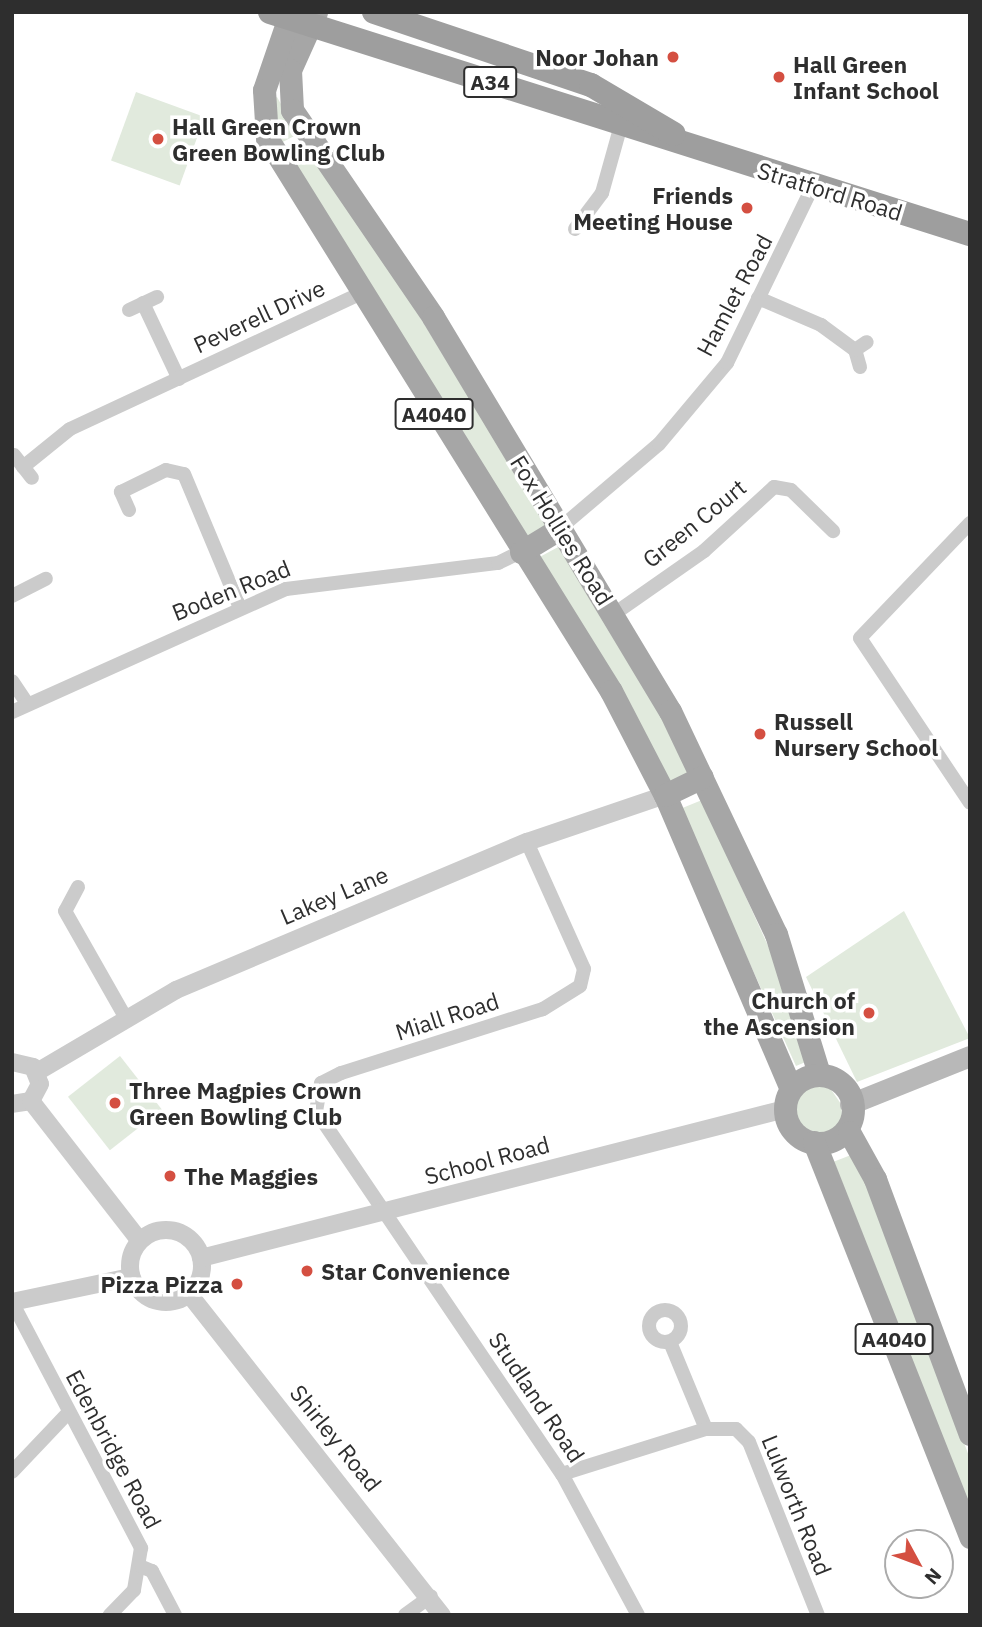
<!DOCTYPE html>
<style>
body{margin:0}
#map{position:relative;width:982px;height:1627px;overflow:hidden;background:#fff;font-family:"IBM Plex Sans",sans-serif}
div>[style]{position:absolute}
[style*='--x']{left:calc(var(--x)*1px);top:calc(var(--y)*1px);width:calc(var(--w)*1px);rotate:calc(var(--a)*1deg)}
.green>*{inset:0;background:#e1eadd;transform-origin:0 0}
.minor>*{height:14px;margin:-7px;padding:0 7px;transform-origin:7px;border-radius:7px;background:#cbcbcb}
.minor>.ring{margin:-7px;padding:0;box-sizing:content-box;background:none;border:14px solid #cbcbcb;border-radius:50%}
.tertiary>*{height:18px;margin:-9px;padding:0 9px;transform-origin:9px;border-radius:9px;background:#cbcbcb}
.tertiary>.ring{margin:-9px;padding:0;box-sizing:content-box;background:none;border:18px solid #cbcbcb;border-radius:50%}
.secondary>*{height:21px;margin:-10.5px;padding:0 10.5px;transform-origin:10.5px;border-radius:10.5px;background:#b8b8b8}
.primary>*{height:23px;margin:-11.5px;padding:0 11.5px;transform-origin:11.5px;border-radius:11.5px;background:#a6a6a6}
.primary>.ring{margin:-11.5px;padding:0;box-sizing:content-box;background:none;border:23px solid #a6a6a6;border-radius:50%}
.trunk>*{height:24px;margin:-12px;padding:0 12px;transform-origin:12px;border-radius:12px;background:#9e9e9e}
.dots>*{width:19px;height:19px;translate:-50% -50%;box-sizing:border-box;border:4px solid #fff;border-radius:50%}
span{translate:-50% -50%;white-space:nowrap;text-align:center;line-height:1.15;-webkit-text-stroke:7px #fff;paint-order:stroke}
.shield-label span{padding:2px 5px;background:#fff;border:2px solid;border-radius:5px;-webkit-text-stroke-width:0}
.shield-label{font-size:21px;color:#2e2e2e;font-weight:700}
.poi-label{font-size:23px;color:#2e2e2e;font-weight:700}
.right{translate:-100% -50%;text-align:right}
.left{translate:0 -50%;text-align:left}
.street-label{font-size:23px;color:#2e2e2e}
.frame{position:absolute;inset:0;border:14px solid #2e2e2e;pointer-events:none}
.north{position:absolute;left:884px;top:1529px;width:70px;height:70px;box-sizing:border-box;background:#fff;border:2px solid #ababab;border-radius:50%;rotate:131deg;font-size:19px;font-weight:700;line-height:28px;text-align:center;color:#2e2e2e}
.north::after{content:'';display:block;margin:auto;width:24px;height:32px;background:#d44f41;clip-path:polygon(50% 0,100% 100%,50% 72%,0 100%)}
</style>
<div id="map">
<div class="green">
<i style="left:136px;top:92px;width:73px;height:73px;rotate:20deg"></i>
<i style="clip-path:polygon(277px 97px,298px 134px,279px 144px,272px 99px)"></i>
<i style="clip-path:polygon(309px 149px,369px 234px,548px 526px,525px 540px,289px 160px)"></i>
<i style="clip-path:polygon(560px 546px,622px 645px,691px 773px,667px 784px,536px 559px)"></i>
<i style="clip-path:polygon(702px 800px,783px 979px,808px 1061px,796px 1066px,680px 809px)"></i>
<i style="clip-path:polygon(904px 911px,970px 1038px,857px 1082px,806px 977px)"></i>
<i style="left:120px;top:1056px;width:68px;height:66px;rotate:52deg"></i>
<i style="clip-path:polygon(804px 1080px,830px 1088px,841px 1104px,843px 1125px,833px 1136px,805px 1129px,797px 1118px,791px 1096px)"></i>
<i style="clip-path:polygon(851px 1155px,876px 1204px,970px 1459px,970px 1520px,833px 1162px)"></i>
</div>
<div class="minor">
<i style="--x:575;--y:229;--w:45;--a:-53.1"></i>
<i style="--x:602;--y:193;--w:71;--a:-74.4"></i>
<i style="--x:758;--y:298;--w:69;--a:23.2"></i>
<i style="--x:821;--y:325;--w:42;--a:36.3"></i>
<i style="--x:143;--y:303;--w:84;--a:64.7"></i>
<i style="--x:129;--y:310;--w:31;--a:-25"></i>
<i style="--x:860;--y:367;--w:18;--a:-106"></i>
<i style="--x:855;--y:350;--w:14;--a:-34"></i>
<i style="--x:14;--y:455;--w:29;--a:52"></i>
<i style="--x:23;--y:467;--w:60;--a:-39"></i>
<i style="--x:70;--y:429;--w:319;--a:-25"></i>
<i style="--x:129;--y:510;--w:20;--a:-114"></i>
<i style="--x:121;--y:492;--w:50;--a:-26.1"></i>
<i style="--x:166;--y:470;--w:18;--a:13"></i>
<i style="--x:184;--y:474;--w:145;--a:67.3"></i>
<i style="--x:970;--y:523;--w:159;--a:133.7"></i>
<i style="--x:860;--y:638;--w:198;--a:56.3"></i>
<i style="--x:559;--y:529;--w:131;--a:-40.4"></i>
<i style="--x:659;--y:444;--w:106;--a:-50"></i>
<i style="--x:727;--y:363;--w:197;--a:-64.1"></i>
<i style="--x:12;--y:596;--w:38;--a:-27"></i>
<i style="--x:614;--y:614;--w:110;--a:-35"></i>
<i style="--x:704;--y:551;--w:95;--a:-42.4"></i>
<i style="--x:774;--y:487;--w:17;--a:10"></i>
<i style="--x:791;--y:490;--w:59;--a:44.3"></i>
<i style="--x:12;--y:681;--w:27;--a:56"></i>
<i style="--x:12;--y:712;--w:300;--a:-24.2"></i>
<i style="--x:286;--y:589;--w:214;--a:-7"></i>
<i style="--x:498;--y:563;--w:25;--a:-26"></i>
<i style="--x:527;--y:842;--w:139;--a:65.8"></i>
<i style="--x:584;--y:969;--w:17;--a:103"></i>
<i style="--x:580;--y:986;--w:44;--a:148.1"></i>
<i style="--x:543;--y:1009;--w:212;--a:162.4"></i>
<i style="--x:341;--y:1073;--w:22;--a:153"></i>
<i style="--x:321;--y:1083;--w:28;--a:100"></i>
<i style="--x:316;--y:1111;--w:439;--a:55.9"></i>
<i style="--x:562;--y:1474;--w:160;--a:61.7"></i>
<i style="--x:78;--y:887;--w:27;--a:118"></i>
<i style="--x:65;--y:911;--w:125;--a:60.4"></i>
<i style="--x:12;--y:1302;--w:278;--a:62.3"></i>
<i style="--x:141;--y:1548;--w:43;--a:99.5"></i>
<i style="--x:134;--y:1590;--w:35;--a:134"></i>
<i class="ring" style="left:649px;top:1310px;width:18px;height:18px"></i>
<i style="--x:670;--y:1342;--w:94;--a:67.5"></i>
<i style="--x:12;--y:1472;--w:81;--a:-46.5"></i>
<i style="--x:562;--y:1474;--w:151;--a:-17.4"></i>
<i style="--x:706;--y:1429;--w:30;--a:0"></i>
<i style="--x:736;--y:1429;--w:18;--a:45"></i>
<i style="--x:749;--y:1442;--w:186;--a:68.3"></i>
<i style="--x:142;--y:1567;--w:11;--a:22"></i>
<i style="--x:152;--y:1571;--w:50;--a:62.4"></i>
<i style="--x:405;--y:1615;--w:32;--a:-36"></i>
</div>
<div class="tertiary">
<i style="--x:12;--y:1062;--w:22;--a:13"></i>
<i style="--x:33;--y:1067;--w:18;--a:68"></i>
<i style="--x:40;--y:1084;--w:19;--a:118"></i>
<i style="--x:31;--y:1101;--w:19;--a:171"></i>
<i style="--x:37;--y:1072;--w:161;--a:-30.5"></i>
<i style="--x:176;--y:990;--w:381;--a:-22.9"></i>
<i style="--x:527;--y:842;--w:146;--a:-18.8"></i>
<i style="--x:31;--y:1101;--w:177;--a:52.1"></i>
<i class="ring" style="left:130px;top:1230px;width:54px;height:54px"></i>
<i style="--x:201;--y:1258;--w:603;--a:-14.31"></i>
<i style="--x:189;--y:1294;--w:409;--a:51.8"></i>
<i style="--x:12;--y:1302;--w:122;--a:-11.9"></i>
</div>
<div class="secondary">
<i style="--x:850;--y:1104;--w:129;--a:-21.8"></i>
</div>
<div class="primary">
<i style="--x:316;--y:12;--w:64;--a:114.1"></i>
<i style="--x:290;--y:70;--w:40;--a:87.1"></i>
<i style="--x:292;--y:110;--w:250;--a:55.7"></i>
<i style="--x:433;--y:317;--w:460;--a:59"></i>
<i style="--x:670;--y:711;--w:247;--a:64.6"></i>
<i style="--x:776;--y:934;--w:146;--a:72.9"></i>
<i style="--x:288;--y:20;--w:74;--a:108.9"></i>
<i style="--x:264;--y:90;--w:48;--a:86.4"></i>
<i style="--x:267;--y:138;--w:651;--a:58.12"></i>
<i style="--x:611;--y:691;--w:117;--a:62.6"></i>
<i style="--x:665;--y:795;--w:314;--a:66.8"></i>
<i style="--x:521;--y:552;--w:44;--a:-31.2"></i>
<i style="--x:665;--y:795;--w:41;--a:-25.9"></i>
<i class="ring" style="left:785px;top:1075px;width:45px;height:45px"></i>
<i style="--x:849;--y:1132;--w:54;--a:61"></i>
<i style="--x:875;--y:1179;--w:272;--a:69.6"></i>
<i style="--x:814;--y:1142;--w:425;--a:68.4"></i>
</div>
<div class="trunk">
<i style="--x:270;--y:12;--w:734;--a:17.6"></i>
<i style="--x:374;--y:12;--w:229;--a:18.6"></i>
<i style="--x:591;--y:85;--w:96;--a:30.6"></i>
</div>
<div class="dots">
<i style="left:673px;top:57px;background:#d44f41"></i>
<i style="left:779px;top:77px;background:#d44f41"></i>
<i style="left:158px;top:139px;background:#d44f41"></i>
<i style="left:747px;top:208px;background:#d44f41"></i>
<i style="left:760px;top:734px;background:#d44f41"></i>
<i style="left:869px;top:1013px;background:#d44f41"></i>
<i style="left:115px;top:1103px;background:#d44f41"></i>
<i style="left:170px;top:1176px;background:#d44f41"></i>
<i style="left:307px;top:1271px;background:#d44f41"></i>
<i style="left:237px;top:1284px;background:#d44f41"></i>
</div>
<div class="shield-label">
<span style="left:490px;top:82px">A34</span>
<span style="left:434px;top:414px">A4040</span>
<span style="left:894px;top:1339px">A4040</span>
</div>
<div class="poi-label">
<span class="right" style="left:659px;top:57px">Noor Johan</span>
<span class="left" style="left:793px;top:77px">Hall Green<br>Infant School</span>
<span class="left" style="left:172px;top:139px">Hall Green Crown<br>Green Bowling Club</span>
<span class="right" style="left:733px;top:208px">Friends<br>Meeting House</span>
<span class="left" style="left:774px;top:734px">Russell<br>Nursery School</span>
<span class="right" style="left:855px;top:1013px">Church of<br>the Ascension</span>
<span class="left" style="left:129px;top:1103px">Three Magpies Crown<br>Green Bowling Club</span>
<span class="left" style="left:184px;top:1176px">The Maggies</span>
<span class="left" style="left:321px;top:1271px">Star Convenience</span>
<span class="right" style="left:223px;top:1284px">Pizza Pizza</span>
</div>
<div class="street-label">
<span style="left:830px;top:191px;rotate:17deg">Stratford Road</span>
<span style="left:734px;top:295px;rotate:-62deg">Hamlet Road</span>
<span style="left:259px;top:316px;rotate:-25deg">Peverell Drive</span>
<span style="left:694px;top:523px;rotate:-39deg">Green Court</span>
<span style="left:562px;top:530px;rotate:58deg">Fox Hollies Road</span>
<span style="left:231px;top:590px;rotate:-22deg">Boden Road</span>
<span style="left:334px;top:895px;rotate:-23deg">Lakey Lane</span>
<span style="left:447px;top:1016px;rotate:-18deg">Miall Road</span>
<span style="left:487px;top:1160px;rotate:-15deg">School Road</span>
<span style="left:537px;top:1397px;rotate:56deg">Studland Road</span>
<span style="left:336px;top:1438px;rotate:51deg">Shirley Road</span>
<span style="left:114px;top:1449px;rotate:62deg">Edenbridge Road</span>
<span style="left:797px;top:1505px;rotate:68deg">Lulworth Road</span>
</div>
<div class="frame"></div>
<div class="north">N</div>
</div>
